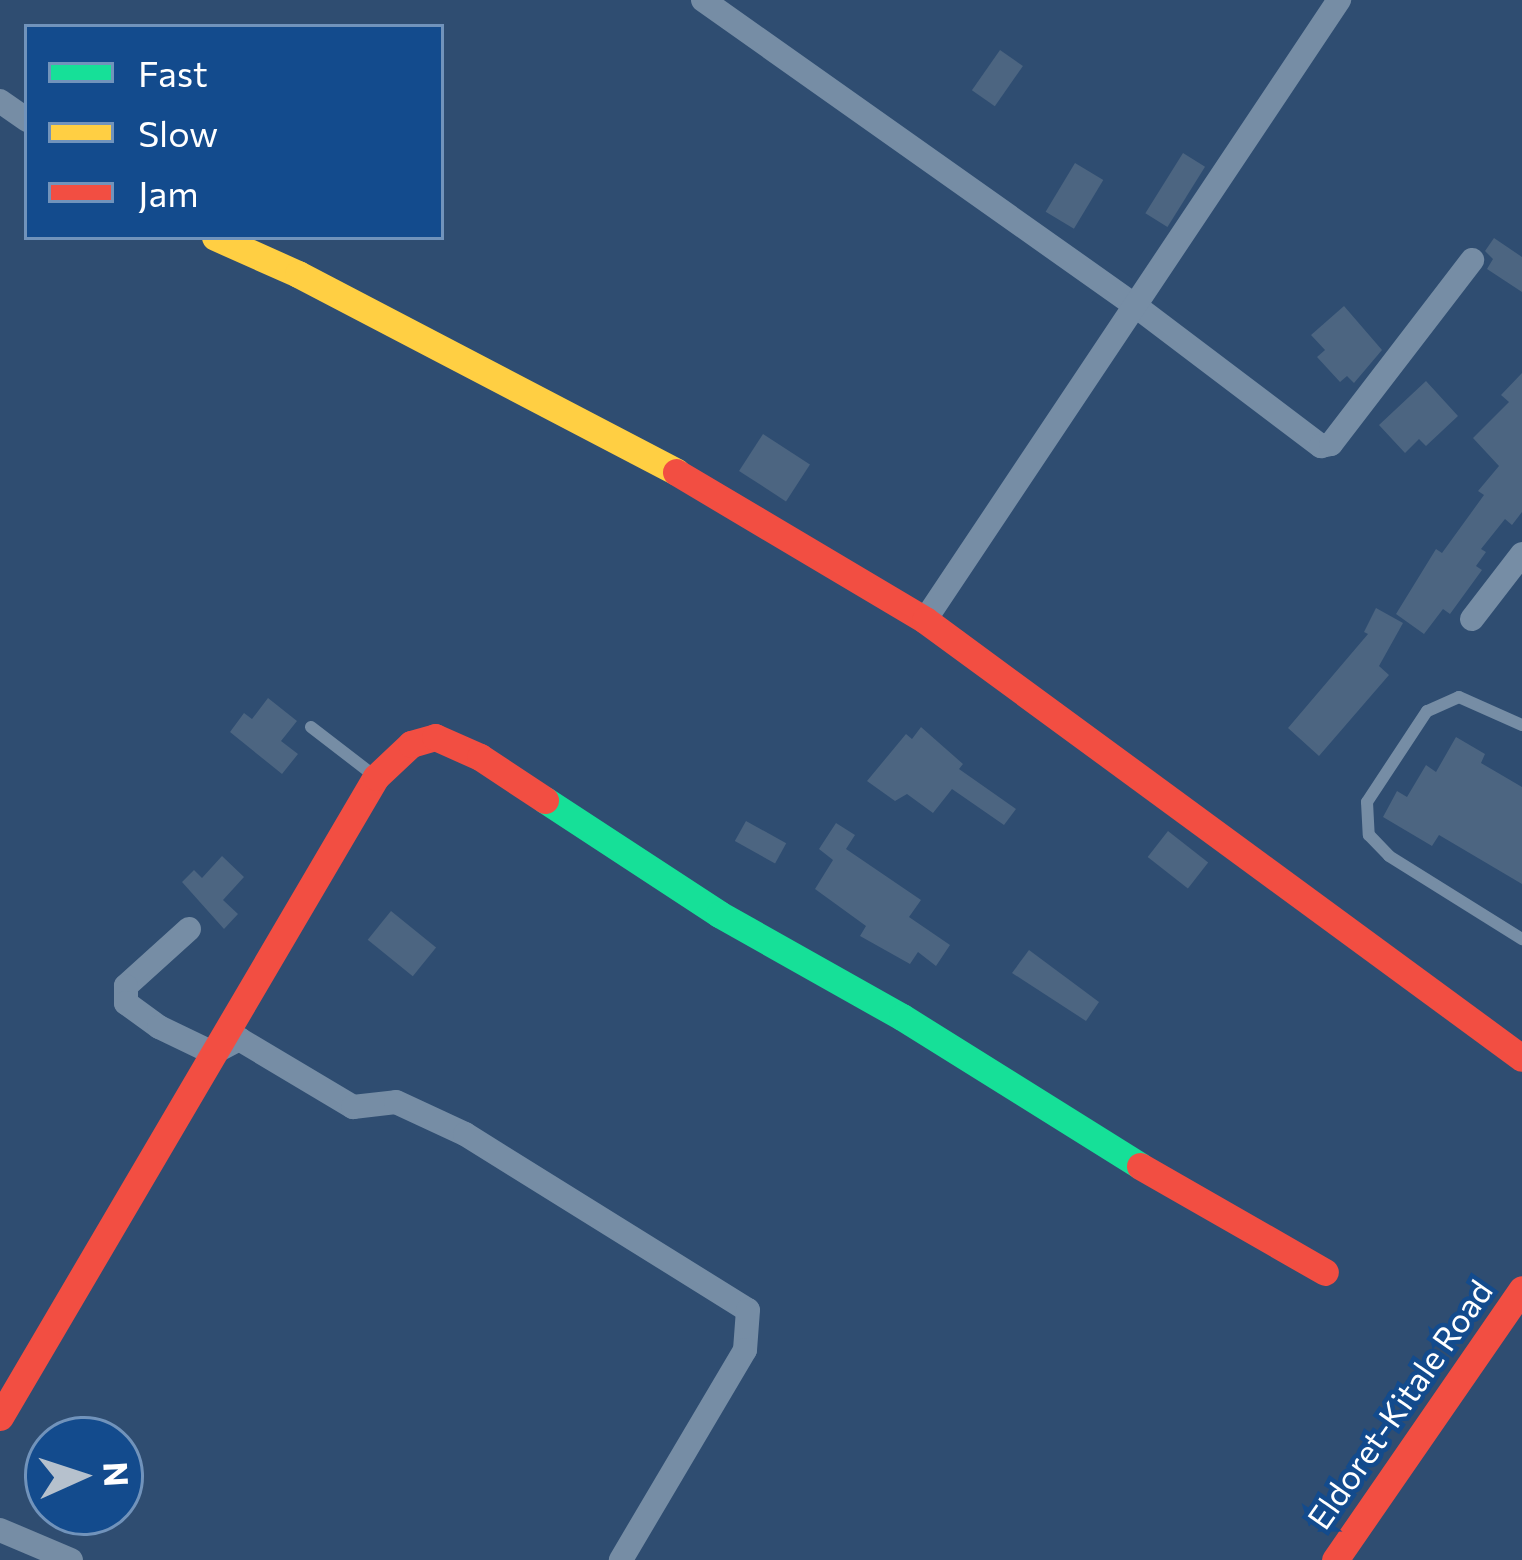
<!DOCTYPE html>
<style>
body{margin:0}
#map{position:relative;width:1522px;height:1560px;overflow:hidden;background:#2f4d71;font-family:Commissioner,sans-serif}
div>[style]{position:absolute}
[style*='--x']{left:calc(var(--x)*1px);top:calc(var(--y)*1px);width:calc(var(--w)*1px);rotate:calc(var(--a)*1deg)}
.building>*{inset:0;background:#4c6581;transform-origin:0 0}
.lane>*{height:12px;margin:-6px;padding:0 6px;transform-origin:6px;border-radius:6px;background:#768da5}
.street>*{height:24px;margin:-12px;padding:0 12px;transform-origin:12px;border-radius:12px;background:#768da5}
.fast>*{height:27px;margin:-13.5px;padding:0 13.5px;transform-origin:13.5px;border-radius:13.5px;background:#16e098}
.slow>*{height:27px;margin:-13.5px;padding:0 13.5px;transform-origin:13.5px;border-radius:13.5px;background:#ffcf43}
.jam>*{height:27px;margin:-13.5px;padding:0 13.5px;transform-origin:13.5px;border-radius:13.5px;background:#f24e42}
span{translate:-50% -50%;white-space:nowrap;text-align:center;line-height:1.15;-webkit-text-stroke:9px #134b8d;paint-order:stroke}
.street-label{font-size:33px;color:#fff}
.legend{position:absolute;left:24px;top:24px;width:420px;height:216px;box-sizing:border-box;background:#134b8d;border:3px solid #7193bb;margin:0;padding:15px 21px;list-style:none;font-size:36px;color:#fff}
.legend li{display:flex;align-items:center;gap:24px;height:60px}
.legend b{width:60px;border:3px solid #7193bb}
.north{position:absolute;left:24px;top:1416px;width:120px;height:120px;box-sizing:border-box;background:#134b8d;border:3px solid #7193bb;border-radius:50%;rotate:87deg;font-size:33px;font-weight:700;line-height:48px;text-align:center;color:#fff}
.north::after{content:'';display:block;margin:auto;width:42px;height:54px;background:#b6c1cd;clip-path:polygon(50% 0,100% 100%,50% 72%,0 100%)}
</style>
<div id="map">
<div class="building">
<i style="left:1000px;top:50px;width:28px;height:49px;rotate:35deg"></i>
<i style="left:1183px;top:153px;width:26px;height:71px;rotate:32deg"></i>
<i style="left:1075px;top:163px;width:33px;height:57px;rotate:31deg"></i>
<i style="clip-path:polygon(1494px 238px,1522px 257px,1522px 292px,1487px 269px,1493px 259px,1485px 251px)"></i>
<i style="clip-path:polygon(1344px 306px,1382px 350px,1354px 383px,1347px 376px,1340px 382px,1317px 357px,1325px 350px,1311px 335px)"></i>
<i style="clip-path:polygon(1522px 373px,1522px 512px,1512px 525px,1505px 519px,1481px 549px,1486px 552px,1476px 566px,1482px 570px,1450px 614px,1443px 609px,1424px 634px,1396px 614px,1436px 549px,1442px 553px,1484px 495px,1478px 491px,1499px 466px,1473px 438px,1509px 402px,1501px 395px)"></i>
<i style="clip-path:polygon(1426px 381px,1458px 416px,1426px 446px,1419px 439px,1405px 453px,1379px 425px)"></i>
<i style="left:763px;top:434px;width:56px;height:44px;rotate:33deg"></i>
<i style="clip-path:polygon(1376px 608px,1403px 623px,1379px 666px,1389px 675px,1319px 756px,1288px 728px,1368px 634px,1364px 632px)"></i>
<i style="clip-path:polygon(268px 698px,297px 721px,281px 741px,298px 754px,282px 774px,230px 732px,244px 713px,252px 719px)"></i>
<i style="clip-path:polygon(921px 727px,963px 764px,959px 769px,1016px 809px,1004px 825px,952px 789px,933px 813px,907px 794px,895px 801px,867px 781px,906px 734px,912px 739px)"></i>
<i style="clip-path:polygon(1456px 737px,1485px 754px,1481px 763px,1522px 787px,1522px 884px,1439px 835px,1432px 846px,1383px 817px,1397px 791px,1407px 797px,1426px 765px,1436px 772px)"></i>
<i style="left:746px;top:821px;width:46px;height:23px;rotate:29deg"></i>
<i style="clip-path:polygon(836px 823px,855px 835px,846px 849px,921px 900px,909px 917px,950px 945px,936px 966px,918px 952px,910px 964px,860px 936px,866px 926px,815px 889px,833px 860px,819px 849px)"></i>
<i style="left:1168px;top:831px;width:51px;height:33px;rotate:38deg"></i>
<i style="clip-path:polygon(222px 856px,244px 877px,223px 900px,238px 914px,224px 929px,182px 882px,194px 870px,202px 878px)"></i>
<i style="left:391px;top:911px;width:58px;height:37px;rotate:39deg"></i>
<i style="clip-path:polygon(1029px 950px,1099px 1002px,1086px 1021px,1012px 973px)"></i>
</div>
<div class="lane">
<i style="--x:1522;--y:725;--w:69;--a:-156"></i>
<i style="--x:1459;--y:697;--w:35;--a:156"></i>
<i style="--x:1427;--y:711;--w:109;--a:123.4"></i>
<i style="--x:1367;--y:802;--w:33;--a:87"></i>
<i style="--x:1369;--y:835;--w:29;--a:46"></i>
<i style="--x:1389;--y:856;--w:157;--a:32"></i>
<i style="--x:311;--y:727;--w:77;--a:37.6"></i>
</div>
<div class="street">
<i style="--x:703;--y:0;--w:532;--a:35.27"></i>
<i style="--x:1137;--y:307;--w:231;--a:37.1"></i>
<i style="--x:1321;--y:446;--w:10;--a:-11"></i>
<i style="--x:1331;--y:444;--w:232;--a:-52.5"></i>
<i style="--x:0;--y:101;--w:33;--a:35"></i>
<i style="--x:1472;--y:619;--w:82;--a:-52.4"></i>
<i style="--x:925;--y:620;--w:746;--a:-56.27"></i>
<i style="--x:189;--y:929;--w:85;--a:137.9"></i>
<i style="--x:126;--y:986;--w:17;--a:90"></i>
<i style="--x:126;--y:1003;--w:41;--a:36"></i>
<i style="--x:159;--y:1027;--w:60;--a:25.7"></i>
<i style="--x:213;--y:1053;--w:30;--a:-28"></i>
<i style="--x:239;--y:1039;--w:133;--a:30.8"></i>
<i style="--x:353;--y:1107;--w:43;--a:-6.6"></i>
<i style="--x:396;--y:1102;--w:76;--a:24.9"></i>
<i style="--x:465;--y:1134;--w:333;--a:31.9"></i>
<i style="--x:748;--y:1310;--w:40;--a:94.3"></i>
<i style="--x:745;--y:1350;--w:244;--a:120.6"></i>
<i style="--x:0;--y:1530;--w:77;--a:22.9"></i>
</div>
<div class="fast">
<i style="--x:545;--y:800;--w:208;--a:33.2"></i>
<i style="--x:719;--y:914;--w:210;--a:29.4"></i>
<i style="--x:902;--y:1017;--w:281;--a:32"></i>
</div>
<div class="slow">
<i style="--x:215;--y:237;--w:91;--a:24"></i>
<i style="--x:298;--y:274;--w:427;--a:27.6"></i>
</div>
<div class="jam">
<i style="--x:676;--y:472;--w:290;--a:30.7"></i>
<i style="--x:925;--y:620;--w:740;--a:36.27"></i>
<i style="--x:1140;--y:1166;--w:213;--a:29.8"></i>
<i style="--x:0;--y:1417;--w:742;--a:-59.57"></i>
<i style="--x:376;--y:777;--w:48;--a:-43.3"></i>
<i style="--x:411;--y:744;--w:25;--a:-16"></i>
<i style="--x:435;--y:737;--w:49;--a:24"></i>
<i style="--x:480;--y:757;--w:78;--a:33.5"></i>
<i style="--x:1335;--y:1560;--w:329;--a:-55.4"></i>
</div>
<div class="street-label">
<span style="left:1399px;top:1404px;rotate:-55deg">Eldoret-Kitale Road</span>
</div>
<ul class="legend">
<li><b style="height:15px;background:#16e098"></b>Fast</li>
<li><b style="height:15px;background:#ffcf43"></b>Slow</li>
<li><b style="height:15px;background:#f24e42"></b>Jam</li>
</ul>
<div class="north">N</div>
</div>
